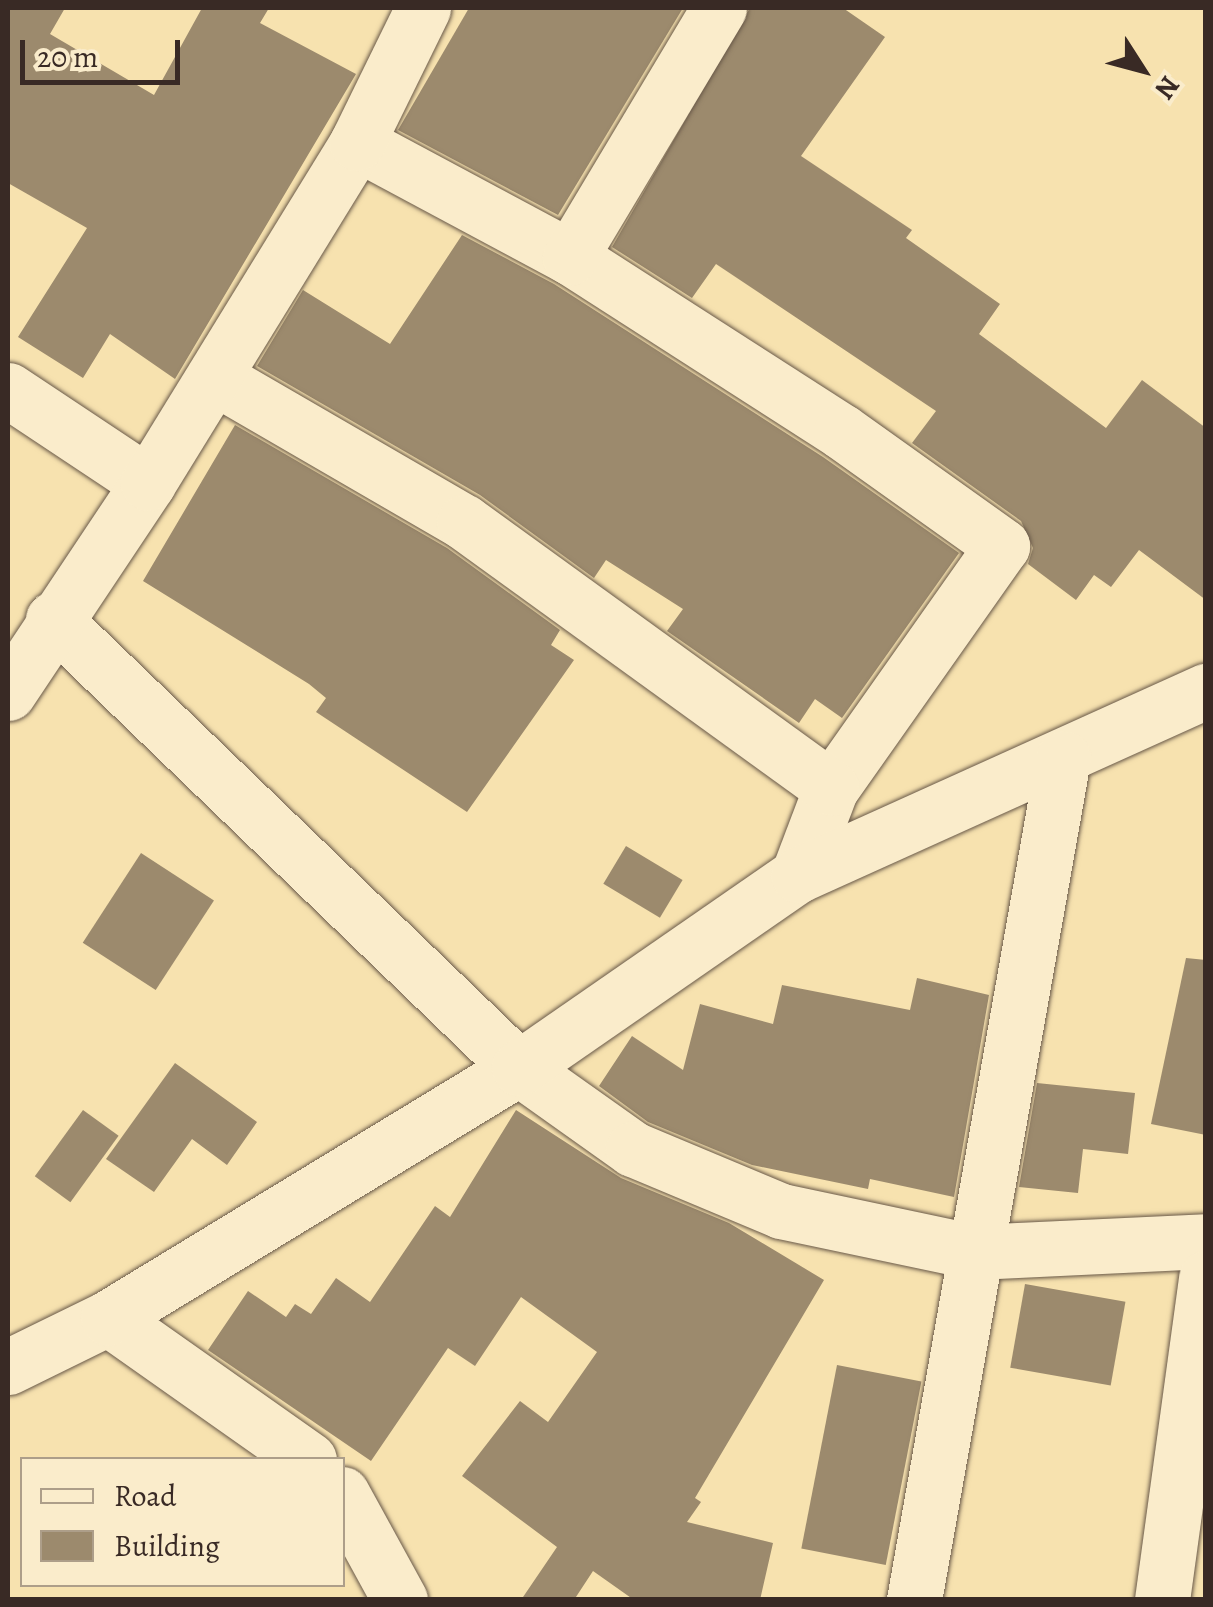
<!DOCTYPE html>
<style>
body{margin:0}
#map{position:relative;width:1213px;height:1607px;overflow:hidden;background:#f7e2af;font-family:Alegreya,serif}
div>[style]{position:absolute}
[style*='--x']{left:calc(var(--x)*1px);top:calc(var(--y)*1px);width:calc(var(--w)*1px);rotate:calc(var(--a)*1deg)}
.building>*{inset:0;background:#9c8a6d;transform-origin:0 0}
.roads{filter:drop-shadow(0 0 2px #685848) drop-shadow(0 0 2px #685848)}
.minor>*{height:55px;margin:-27.5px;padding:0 27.5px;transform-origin:27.5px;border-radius:27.5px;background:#faeccb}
span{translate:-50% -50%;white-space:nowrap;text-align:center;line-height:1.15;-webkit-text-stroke:8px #faeccb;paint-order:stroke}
.frame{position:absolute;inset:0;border:10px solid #392a25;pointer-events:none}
.legend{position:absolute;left:20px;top:1457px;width:325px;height:130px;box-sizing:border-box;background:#faeccb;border:2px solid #ad9e89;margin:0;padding:12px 18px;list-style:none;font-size:30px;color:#392a25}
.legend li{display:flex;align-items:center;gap:20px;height:50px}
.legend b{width:50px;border:2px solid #ad9e89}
.north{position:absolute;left:1093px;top:20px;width:100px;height:100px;-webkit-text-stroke:8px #faeccb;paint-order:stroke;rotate:126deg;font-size:28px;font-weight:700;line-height:40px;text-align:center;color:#392a25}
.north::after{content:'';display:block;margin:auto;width:35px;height:45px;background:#392a25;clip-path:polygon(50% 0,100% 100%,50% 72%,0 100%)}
.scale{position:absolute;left:20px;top:40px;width:160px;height:45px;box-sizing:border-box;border:5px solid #392a25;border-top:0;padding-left:12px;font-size:30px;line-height:35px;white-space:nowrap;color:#392a25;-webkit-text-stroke:8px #faeccb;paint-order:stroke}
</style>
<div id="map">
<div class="building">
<i style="clip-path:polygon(8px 8px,65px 8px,50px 34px,154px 95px,202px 8px,269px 8px,260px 23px,356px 74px,175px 379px,110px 334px,83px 378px,18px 337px,87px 228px,8px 183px)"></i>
<i style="clip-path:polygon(469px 8px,683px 8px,558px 215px,398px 130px)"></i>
<i style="clip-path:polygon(750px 8px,843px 8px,885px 37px,801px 156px,912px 230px,906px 238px,1000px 304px,979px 334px,1106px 428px,1142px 380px,1206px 428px,1206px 600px,1139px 550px,1111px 587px,1094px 575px,1076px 600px,1028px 564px,1033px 548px,1021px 521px,912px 443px,936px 411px,716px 264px,692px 298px,612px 247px)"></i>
<i style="clip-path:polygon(462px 235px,554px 284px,823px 457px,959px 553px,842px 718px,815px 699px,799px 723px,667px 631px,683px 609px,606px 560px,594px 578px,480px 495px,257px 366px,303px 290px,390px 344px)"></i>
<i style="clip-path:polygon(235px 425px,447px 548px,560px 630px,551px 645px,574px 660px,467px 812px,316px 712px,326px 698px,309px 684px,143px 581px)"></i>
<i style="left:626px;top:846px;width:66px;height:44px;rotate:31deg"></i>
<i style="left:141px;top:853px;width:87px;height:107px;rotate:33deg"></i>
<i style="clip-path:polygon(1186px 958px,1206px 960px,1206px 1135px,1151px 1124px)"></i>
<i style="clip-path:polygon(917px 978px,989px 995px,954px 1197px,870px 1179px,868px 1189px,752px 1165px,648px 1122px,599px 1086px,632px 1036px,683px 1070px,700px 1004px,773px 1024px,782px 985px,910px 1010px)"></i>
<i style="clip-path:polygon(175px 1063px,257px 1122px,227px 1165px,192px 1139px,154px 1192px,106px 1159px)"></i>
<i style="clip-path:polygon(1037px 1083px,1135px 1093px,1128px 1154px,1083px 1149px,1078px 1193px,1019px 1187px)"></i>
<i style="left:83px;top:1110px;width:44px;height:82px;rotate:36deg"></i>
<i style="clip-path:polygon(516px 1110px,621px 1178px,729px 1223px,824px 1280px,695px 1498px,701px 1502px,687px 1522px,773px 1543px,760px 1600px,634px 1600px,593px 1571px,574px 1600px,521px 1600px,557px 1547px,462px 1476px,520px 1401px,548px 1422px,597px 1352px,521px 1297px,475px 1366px,448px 1348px,371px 1461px,208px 1350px,248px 1291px,286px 1317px,295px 1304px,311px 1314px,336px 1278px,370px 1302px,435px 1206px,450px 1217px)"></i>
<i style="left:1025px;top:1284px;width:102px;height:85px;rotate:10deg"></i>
<i style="left:837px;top:1365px;width:86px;height:187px;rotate:11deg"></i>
</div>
<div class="roads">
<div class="minor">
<i style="--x:357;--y:143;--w:242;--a:28.2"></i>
<i style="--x:570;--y:257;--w:322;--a:32.7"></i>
<i style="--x:841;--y:431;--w:198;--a:35.5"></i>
<i style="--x:1002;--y:546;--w:296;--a:125.2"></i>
<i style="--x:831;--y:788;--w:93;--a:110.8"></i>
<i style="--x:570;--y:257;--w:290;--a:-59.1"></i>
<i style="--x:214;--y:377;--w:289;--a:30.1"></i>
<i style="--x:464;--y:522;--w:453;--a:35.9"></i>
<i style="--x:8;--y:390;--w:168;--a:33.6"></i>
<i style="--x:53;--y:619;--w:647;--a:43.94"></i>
<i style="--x:519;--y:1068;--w:140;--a:35.4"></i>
<i style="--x:633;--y:1149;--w:160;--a:22.7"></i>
<i style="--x:781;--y:1211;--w:198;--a:11.9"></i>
<i style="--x:975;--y:1252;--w:231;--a:-2.7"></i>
<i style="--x:8;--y:693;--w:252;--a:-56.3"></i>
<i style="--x:148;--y:483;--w:399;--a:-58.4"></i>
<i style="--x:357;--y:143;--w:150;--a:-63.9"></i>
<i style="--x:108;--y:1318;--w:246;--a:35.2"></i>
<i style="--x:8;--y:1367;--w:111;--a:-26.1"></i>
<i style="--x:108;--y:1318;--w:481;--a:-31.3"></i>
<i style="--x:519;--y:1068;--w:339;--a:-34.7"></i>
<i style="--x:798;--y:875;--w:448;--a:-24.3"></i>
<i style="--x:342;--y:1494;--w:121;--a:61.3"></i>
<i style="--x:914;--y:1600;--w:855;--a:-79.96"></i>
<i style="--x:1162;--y:1600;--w:325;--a:-82.2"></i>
</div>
</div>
<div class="frame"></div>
<ul class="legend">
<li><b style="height:12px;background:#faeccb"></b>Road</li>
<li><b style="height:28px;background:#9c8a6d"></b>Building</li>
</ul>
<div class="north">N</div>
<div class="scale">20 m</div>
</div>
